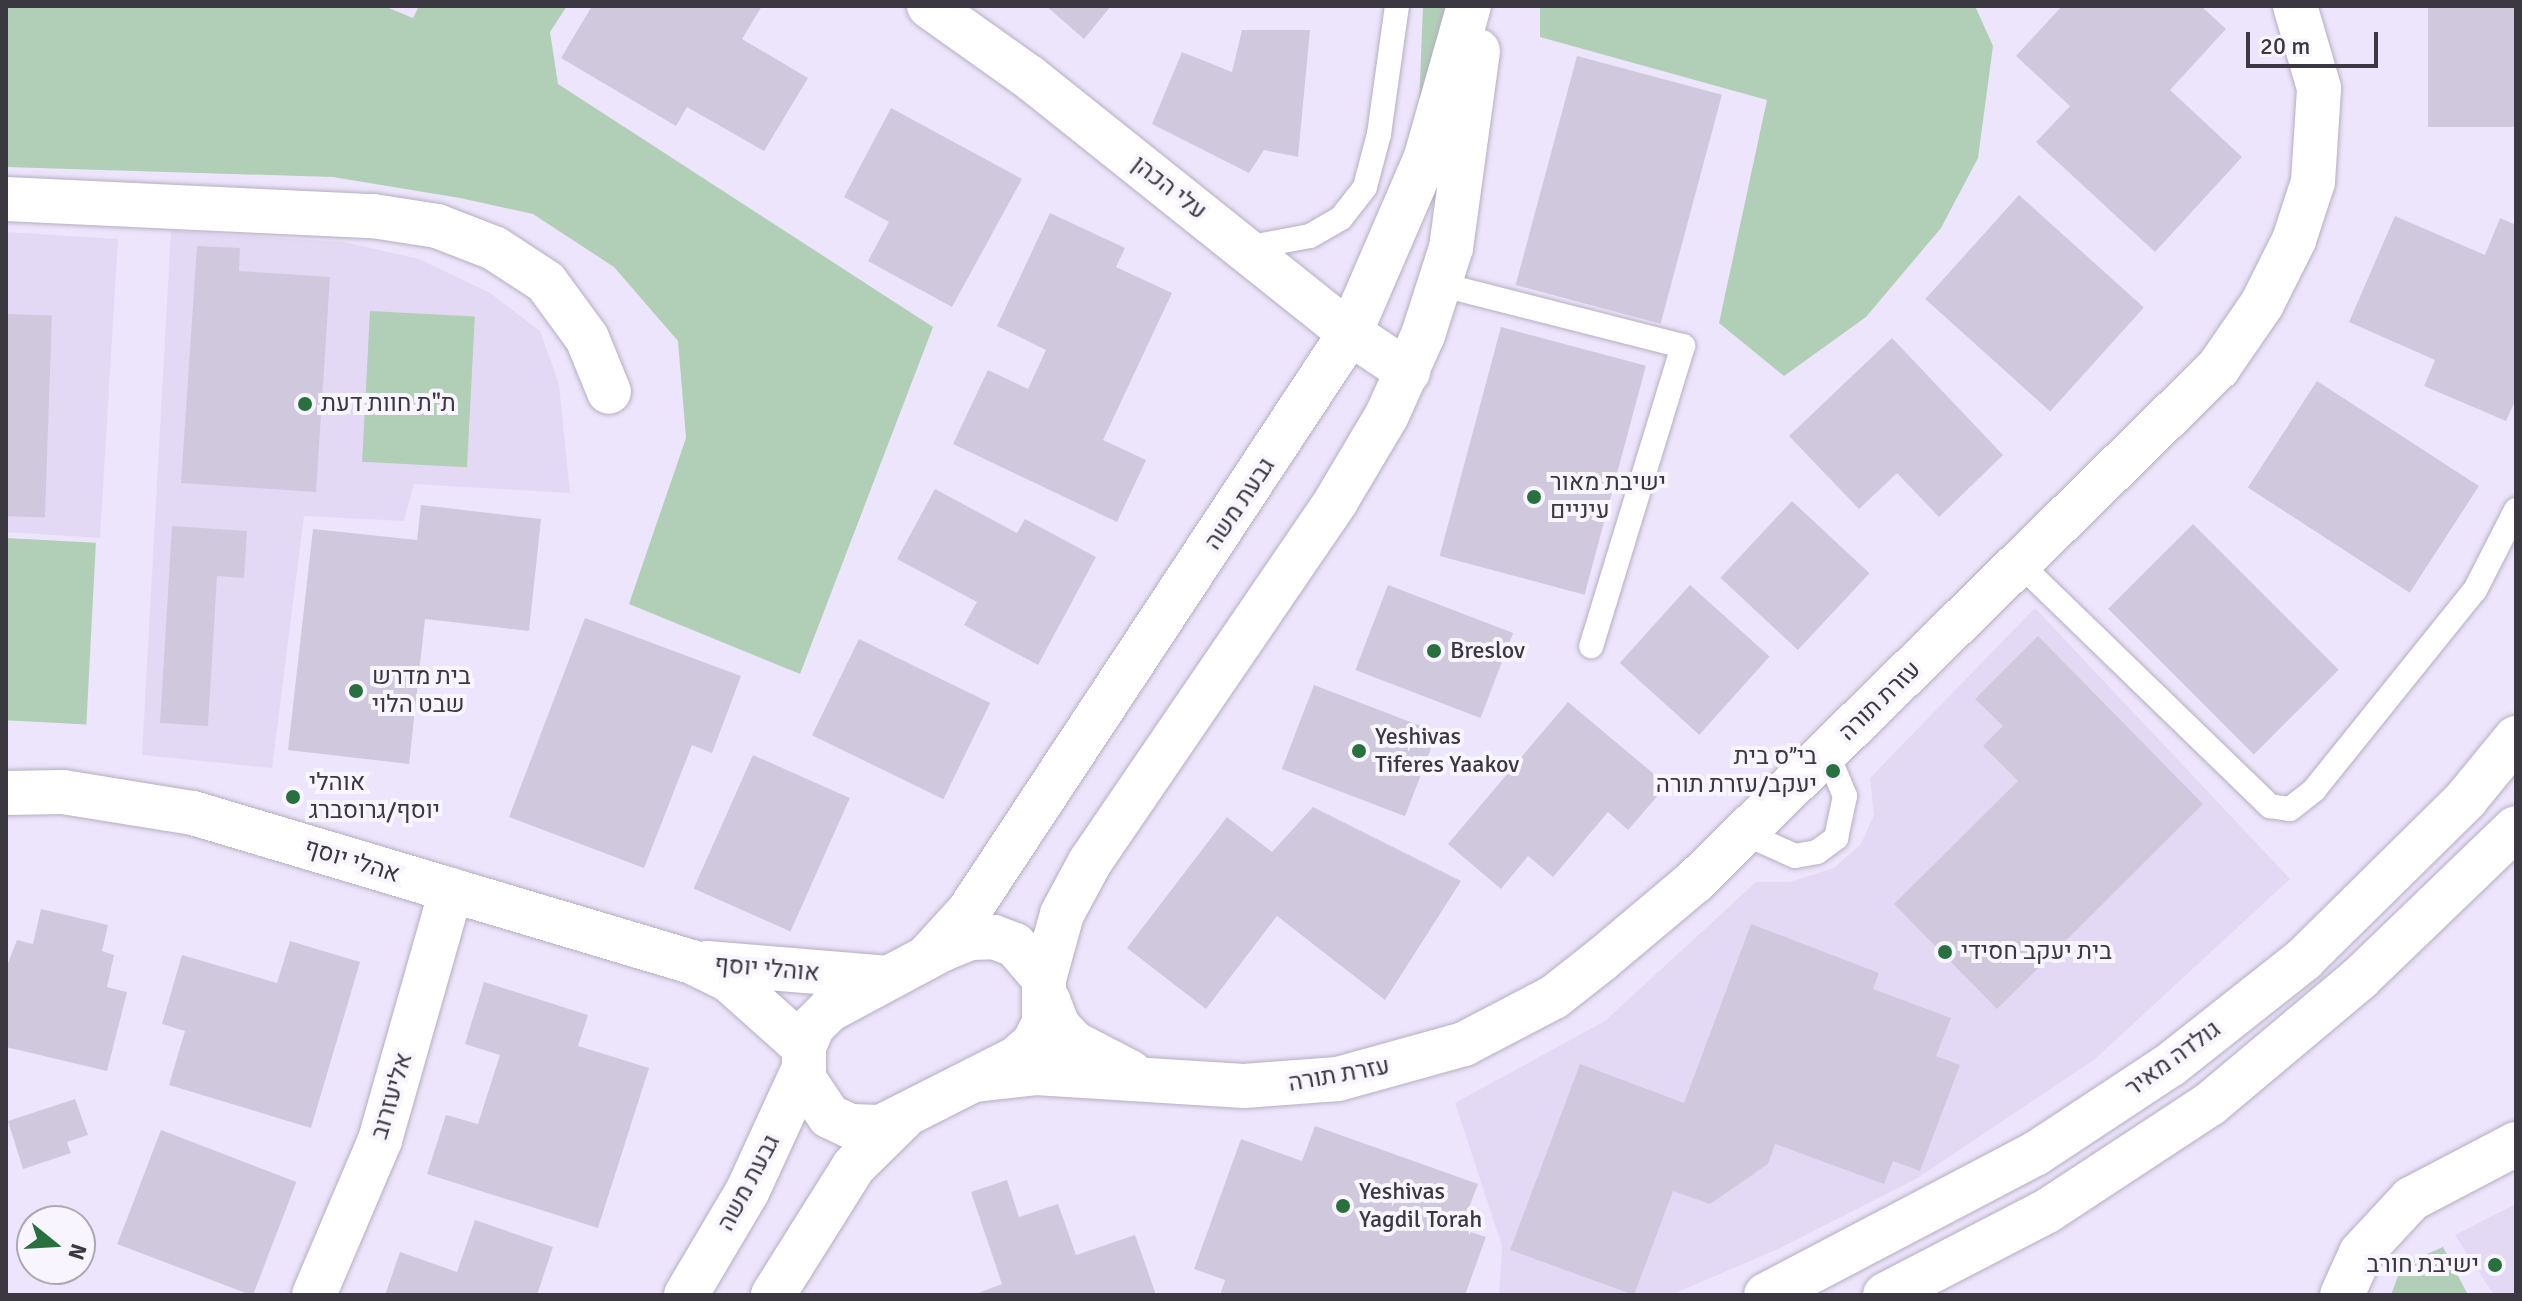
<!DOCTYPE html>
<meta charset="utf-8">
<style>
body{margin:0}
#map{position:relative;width:2522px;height:1301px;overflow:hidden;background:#ede5fb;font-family:Signika,Heebo,sans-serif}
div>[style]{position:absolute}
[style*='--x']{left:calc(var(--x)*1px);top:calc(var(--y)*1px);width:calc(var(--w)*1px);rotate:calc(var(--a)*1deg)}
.built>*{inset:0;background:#e3d9f5}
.green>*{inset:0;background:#b1cfb6;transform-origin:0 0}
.building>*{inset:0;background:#d0c9de;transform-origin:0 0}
.roads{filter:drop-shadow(0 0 2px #b5aec2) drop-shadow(0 0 2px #b5aec2)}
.lane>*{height:24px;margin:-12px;padding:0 12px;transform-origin:12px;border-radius:12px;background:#fff}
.street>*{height:44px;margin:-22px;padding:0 22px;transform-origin:22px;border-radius:22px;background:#fff}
.secondary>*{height:44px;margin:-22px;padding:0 22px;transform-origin:22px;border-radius:22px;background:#fff}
.dots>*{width:22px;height:22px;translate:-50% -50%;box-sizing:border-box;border:4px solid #f8f5fe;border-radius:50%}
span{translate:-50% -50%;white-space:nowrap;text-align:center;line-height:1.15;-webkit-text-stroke:8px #f8f5fe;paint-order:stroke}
.street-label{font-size:24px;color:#3b3841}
.poi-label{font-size:24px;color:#3b3841}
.left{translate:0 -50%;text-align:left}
.right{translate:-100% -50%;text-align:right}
.frame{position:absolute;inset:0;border:8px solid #3b3841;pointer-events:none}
.north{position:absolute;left:16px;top:1205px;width:80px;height:80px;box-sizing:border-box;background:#f8f5fe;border:2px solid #aca9b2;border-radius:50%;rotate:108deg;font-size:22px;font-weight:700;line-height:32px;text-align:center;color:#3b3841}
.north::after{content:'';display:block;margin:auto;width:28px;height:36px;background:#28713e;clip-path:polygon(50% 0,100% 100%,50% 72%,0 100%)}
.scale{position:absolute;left:2246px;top:32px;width:132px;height:36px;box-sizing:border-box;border:4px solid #3b3841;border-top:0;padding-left:10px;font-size:24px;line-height:28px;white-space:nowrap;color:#3b3841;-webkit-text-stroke:6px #f8f5fe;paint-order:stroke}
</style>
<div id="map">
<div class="built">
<i style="clip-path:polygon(171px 231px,344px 242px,419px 259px,490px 293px,540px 331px,559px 384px,570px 493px,414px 484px,404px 521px,304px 516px,272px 768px,142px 755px)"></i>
<i style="clip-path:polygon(6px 232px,118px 239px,100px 538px,6px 532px)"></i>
<i style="clip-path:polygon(2035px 608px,2290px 879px,2095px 1059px,1916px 1179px,1778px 1249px,1671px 1295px,1499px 1295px,1502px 1246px,1455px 1103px,1605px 1021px,1756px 882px,1790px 882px,1834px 868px,1861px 844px,1874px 815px,1870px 778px)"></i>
<i style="clip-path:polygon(2516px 1204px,2516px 1295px,2494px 1295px,2455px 1235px)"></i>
</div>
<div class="green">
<i style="clip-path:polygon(6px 6px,384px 6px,413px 18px,419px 6px,567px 6px,550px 32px,558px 84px,933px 327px,800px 674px,629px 604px,686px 438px,678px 341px,614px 267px,533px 214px,460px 198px,333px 177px,6px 167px)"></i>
<i style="clip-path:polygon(1423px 6px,1450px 6px,1419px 108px)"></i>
<i style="clip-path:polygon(1540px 6px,1975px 6px,1993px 46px,1978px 158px,1941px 228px,1866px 317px,1784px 376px,1719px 323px,1767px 100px,1540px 37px)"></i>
<i style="left:370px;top:311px;width:105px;height:151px;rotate:3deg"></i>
<i style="left:6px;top:538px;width:90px;height:182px;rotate:3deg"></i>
<i style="clip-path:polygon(2443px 1247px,2468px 1295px,2391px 1295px,2402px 1265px)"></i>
</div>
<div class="building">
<i style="clip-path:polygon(592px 6px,762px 6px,742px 39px,808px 78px,764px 151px,687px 107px,676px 126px,561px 58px)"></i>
<i style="clip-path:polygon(1046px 6px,1111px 6px,1084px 39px)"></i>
<i style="clip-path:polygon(2062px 6px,2201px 6px,2226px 29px,2170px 90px,2242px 157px,2155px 252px,2036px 142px,2070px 106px,2016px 56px)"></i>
<i style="left:2428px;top:6px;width:88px;height:121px"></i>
<i style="clip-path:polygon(1242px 30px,1310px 30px,1298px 157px,1264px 150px,1249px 173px,1152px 124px,1182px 52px,1232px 72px)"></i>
<i style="left:1577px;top:56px;width:150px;height:237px;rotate:15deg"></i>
<i style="clip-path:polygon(891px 108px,1022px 179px,952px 307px,868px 261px,889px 222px,844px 197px)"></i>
<i style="left:2019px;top:195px;width:168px;height:140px;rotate:42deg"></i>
<i style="clip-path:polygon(1050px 213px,1125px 248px,1116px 267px,1172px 293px,1103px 440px,1146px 460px,1117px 522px,953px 444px,988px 370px,1028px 389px,1046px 350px,997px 326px)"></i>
<i style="clip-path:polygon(2395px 216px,2485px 255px,2500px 218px,2516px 225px,2516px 399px,2506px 421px,2424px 386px,2435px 360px,2349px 322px)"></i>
<i style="clip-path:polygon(197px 246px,240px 248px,239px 271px,330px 277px,316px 492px,181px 483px)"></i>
<i style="left:6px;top:314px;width:46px;height:202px;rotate:2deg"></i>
<i style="left:1501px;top:327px;width:150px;height:237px;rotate:15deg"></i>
<i style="clip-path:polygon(1892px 338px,2003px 455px,1939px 517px,1897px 473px,1859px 509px,1789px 436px)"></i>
<i style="left:2317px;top:381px;width:193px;height:127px;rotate:33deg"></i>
<i style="clip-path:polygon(935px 489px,1017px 533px,1025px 519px,1096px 557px,1038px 665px,964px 625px,977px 602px,897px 559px)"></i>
<i style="left:1792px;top:501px;width:106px;height:105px;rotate:43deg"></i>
<i style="clip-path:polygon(421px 505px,541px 519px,529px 631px,425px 619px,409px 764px,288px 750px,313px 529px,417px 540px)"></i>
<i style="left:2193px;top:524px;width:206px;height:120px;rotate:45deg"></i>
<i style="clip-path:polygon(172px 526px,247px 531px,244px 578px,217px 576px,208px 726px,160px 723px)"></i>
<i style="left:1388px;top:585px;width:134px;height:91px;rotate:21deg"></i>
<i style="left:1690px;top:585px;width:107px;height:105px;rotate:42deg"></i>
<i style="clip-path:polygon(585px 618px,741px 676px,712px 753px,692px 745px,644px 868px,509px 817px)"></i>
<i style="clip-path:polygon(2038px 636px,2203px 804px,1997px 1009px,1894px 904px,2018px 781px,1983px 746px,2003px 726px,1975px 699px)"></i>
<i style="left:859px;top:639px;width:146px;height:107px;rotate:26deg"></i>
<i style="left:1314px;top:685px;width:132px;height:90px;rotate:21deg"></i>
<i style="clip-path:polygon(1568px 702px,1667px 785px,1628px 830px,1608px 812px,1553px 877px,1528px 856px,1501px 889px,1448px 844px)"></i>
<i style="left:753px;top:755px;width:106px;height:146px;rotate:24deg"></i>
<i style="clip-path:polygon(1313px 807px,1461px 881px,1385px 1000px,1277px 916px,1206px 1009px,1127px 948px,1227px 817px,1272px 852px)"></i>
<i style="clip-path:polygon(41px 909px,108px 925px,102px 951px,114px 955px,107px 987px,127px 992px,107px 1071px,6px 1047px,6px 968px,17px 940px,33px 944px)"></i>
<i style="clip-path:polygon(1751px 924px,1879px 973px,1873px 989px,1951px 1018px,1936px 1056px,1960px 1065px,1920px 1171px,1893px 1161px,1884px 1184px,1775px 1144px,1768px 1164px,1710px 1204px,1673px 1191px,1634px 1295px,1510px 1250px,1580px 1064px,1684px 1103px)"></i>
<i style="clip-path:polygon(290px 941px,360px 962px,311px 1128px,169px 1085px,185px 1031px,162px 1024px,182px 955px,277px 983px)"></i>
<i style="clip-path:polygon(484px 982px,588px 1015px,578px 1046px,649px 1068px,598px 1228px,427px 1174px,446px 1115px,478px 1124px,500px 1055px,465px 1044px)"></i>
<i style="clip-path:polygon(75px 1099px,88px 1135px,67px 1142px,71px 1153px,23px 1169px,8px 1121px)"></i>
<i style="clip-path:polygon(1315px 1126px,1478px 1184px,1461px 1229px,1486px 1237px,1465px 1295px,1220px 1295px,1225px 1280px,1194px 1269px,1241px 1139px,1302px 1161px)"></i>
<i style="left:161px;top:1130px;width:145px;height:122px;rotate:21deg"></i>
<i style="clip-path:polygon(1007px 1180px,1019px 1217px,1058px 1204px,1076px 1255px,1135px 1235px,1156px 1295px,973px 1295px,1002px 1284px,971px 1192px)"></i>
<i style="clip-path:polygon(475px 1220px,553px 1247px,537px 1295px,385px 1295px,400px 1252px,457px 1272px)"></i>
</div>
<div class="roads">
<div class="lane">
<i style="--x:1246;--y:248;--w:65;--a:-10.6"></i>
<i style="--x:1310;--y:236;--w:36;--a:-30"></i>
<i style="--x:1341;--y:218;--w:39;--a:-52"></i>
<i style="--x:1365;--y:187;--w:55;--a:-75.2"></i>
<i style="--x:1379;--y:134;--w:129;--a:-82"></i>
<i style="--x:1439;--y:284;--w:252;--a:14.3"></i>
<i style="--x:1683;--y:346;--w:314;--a:107"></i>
<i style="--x:2021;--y:565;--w:347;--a:44.1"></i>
<i style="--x:2270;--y:806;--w:20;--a:9"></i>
<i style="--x:2290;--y:809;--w:31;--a:-38"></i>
<i style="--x:2314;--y:790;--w:257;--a:-51.2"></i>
<i style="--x:2475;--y:590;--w:90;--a:-62.9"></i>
<i style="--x:1744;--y:833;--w:56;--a:24.3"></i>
<i style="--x:1795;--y:856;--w:22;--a:-10"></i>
<i style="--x:1817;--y:852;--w:24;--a:-36"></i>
<i style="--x:1836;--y:838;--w:43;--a:-77.9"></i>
<i style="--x:1845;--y:796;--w:47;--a:-112.7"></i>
</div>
<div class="street">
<i style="--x:6;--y:199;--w:367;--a:2.7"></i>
<i style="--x:373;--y:216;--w:65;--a:8.9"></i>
<i style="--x:437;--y:226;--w:61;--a:21.1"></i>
<i style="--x:494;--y:248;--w:62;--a:33.2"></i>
<i style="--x:546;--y:282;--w:69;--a:53.8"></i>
<i style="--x:587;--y:338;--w:58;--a:67.8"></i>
<i style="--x:6;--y:793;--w:57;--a:-1"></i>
<i style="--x:63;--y:792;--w:132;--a:9.2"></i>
<i style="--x:193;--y:813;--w:521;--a:16.63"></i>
<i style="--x:692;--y:962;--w:41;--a:25.9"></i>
<i style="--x:729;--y:980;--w:101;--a:41.8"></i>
<i style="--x:707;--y:963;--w:182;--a:4.7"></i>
<i style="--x:1048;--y:1000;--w:28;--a:69"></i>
<i style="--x:1058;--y:1026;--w:23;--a:47"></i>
<i style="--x:1074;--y:1043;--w:63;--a:27.4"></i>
<i style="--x:975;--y:1080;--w:61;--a:-6.5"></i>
<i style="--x:1036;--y:1073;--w:208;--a:3.6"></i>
<i style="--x:1244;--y:1086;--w:94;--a:-4.3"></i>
<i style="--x:1338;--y:1079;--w:131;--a:-15.5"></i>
<i style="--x:1464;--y:1044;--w:102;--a:-27.6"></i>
<i style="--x:1554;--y:997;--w:60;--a:-38.2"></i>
<i style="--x:1601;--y:960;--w:123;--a:-40"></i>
<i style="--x:1695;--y:881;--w:733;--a:-44.45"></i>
<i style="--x:2218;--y:368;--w:78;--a:-55.5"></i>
<i style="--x:2262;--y:304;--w:72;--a:-63.4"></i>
<i style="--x:2294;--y:240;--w:61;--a:-71.9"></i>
<i style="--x:2313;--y:182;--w:94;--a:-86.3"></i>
<i style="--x:2319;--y:88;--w:85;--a:-106.3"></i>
<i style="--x:314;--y:1295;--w:168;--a:-66.9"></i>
<i style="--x:380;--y:1140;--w:260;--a:-74.1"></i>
<i style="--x:2342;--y:1295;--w:46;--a:-65.7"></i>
<i style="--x:2361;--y:1253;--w:74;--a:-47.2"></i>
<i style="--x:2411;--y:1199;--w:119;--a:-27.6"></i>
</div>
<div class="secondary">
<i style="--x:929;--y:6;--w:123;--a:35.4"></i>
<i style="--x:1029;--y:77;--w:411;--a:38.6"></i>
<i style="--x:1350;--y:333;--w:70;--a:33.9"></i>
<i style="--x:994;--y:937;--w:22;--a:21"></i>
<i style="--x:1015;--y:945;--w:45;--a:49.5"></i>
<i style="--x:1044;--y:979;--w:44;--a:90"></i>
<i style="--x:1044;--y:1023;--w:22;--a:117"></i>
<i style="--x:1034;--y:1043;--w:23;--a:139"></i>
<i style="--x:1017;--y:1058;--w:153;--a:153.1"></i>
<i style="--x:881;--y:1127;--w:31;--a:-178"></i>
<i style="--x:850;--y:1126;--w:23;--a:-155"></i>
<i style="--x:829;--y:1116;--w:45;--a:-124"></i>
<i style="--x:804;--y:1079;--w:32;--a:-90"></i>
<i style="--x:804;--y:1047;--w:23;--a:-67"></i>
<i style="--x:813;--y:1026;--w:23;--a:-45"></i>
<i style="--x:829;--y:1010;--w:129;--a:-28.2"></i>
<i style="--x:943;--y:949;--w:29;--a:-22"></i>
<i style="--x:970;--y:938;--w:24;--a:-2"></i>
<i style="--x:926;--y:958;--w:64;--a:-47.5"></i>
<i style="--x:969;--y:911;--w:692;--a:-56.61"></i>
<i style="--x:1350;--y:333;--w:189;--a:-66.6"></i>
<i style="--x:1425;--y:160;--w:160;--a:-74.1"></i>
<i style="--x:1044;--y:979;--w:67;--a:-74.5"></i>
<i style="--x:1062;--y:914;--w:59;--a:-61.7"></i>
<i style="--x:1090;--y:862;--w:437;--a:-55.7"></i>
<i style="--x:1336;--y:501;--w:100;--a:-59.3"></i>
<i style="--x:1387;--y:415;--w:88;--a:-65.8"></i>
<i style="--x:1423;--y:335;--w:91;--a:-72.2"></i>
<i style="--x:1451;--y:248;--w:199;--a:-82.2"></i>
<i style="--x:686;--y:1295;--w:120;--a:-59.4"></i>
<i style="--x:747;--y:1192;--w:136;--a:-65.3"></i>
<i style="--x:773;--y:1295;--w:152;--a:-57.9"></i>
<i style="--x:854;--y:1166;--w:67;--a:-44.4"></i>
<i style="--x:1766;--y:1295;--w:304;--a:-27.7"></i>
<i style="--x:2035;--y:1154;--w:162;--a:-33.4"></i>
<i style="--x:2170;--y:1065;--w:171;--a:-38.3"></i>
<i style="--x:2304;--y:959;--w:228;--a:-44.6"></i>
<i style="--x:2466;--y:799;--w:79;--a:-50.7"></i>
<i style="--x:1885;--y:1295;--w:182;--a:-27.4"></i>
<i style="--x:2047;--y:1211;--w:195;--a:-33.3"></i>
<i style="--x:2210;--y:1104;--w:196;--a:-40"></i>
<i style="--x:2360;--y:978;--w:216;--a:-43.9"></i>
</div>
</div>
<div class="dots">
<i style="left:305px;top:404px;background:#28713e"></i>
<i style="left:1534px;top:497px;background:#28713e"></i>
<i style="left:1434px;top:651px;background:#28713e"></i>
<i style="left:356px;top:691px;background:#28713e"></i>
<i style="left:1359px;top:751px;background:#28713e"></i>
<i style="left:1833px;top:771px;background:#28713e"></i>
<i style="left:293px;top:797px;background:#28713e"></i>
<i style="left:1945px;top:952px;background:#28713e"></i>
<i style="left:1343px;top:1206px;background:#28713e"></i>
<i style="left:2495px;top:1265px;background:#28713e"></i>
</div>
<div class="street-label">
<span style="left:1169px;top:188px;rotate:38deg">עלי הכהן</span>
<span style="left:1240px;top:504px;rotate:-56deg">גבעת משה</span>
<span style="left:1880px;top:701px;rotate:-44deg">עזרת תורה</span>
<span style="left:352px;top:861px;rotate:17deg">אהלי יוסף</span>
<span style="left:767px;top:969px;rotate:5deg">אוהלי יוסף</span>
<span style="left:2173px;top:1059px;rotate:-36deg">גולדה מאיר</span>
<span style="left:1339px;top:1075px;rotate:-10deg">עזרת תורה</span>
<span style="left:392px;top:1096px;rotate:-73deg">אליעזרוב</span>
<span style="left:749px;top:1183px;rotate:-62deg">גבעת משה</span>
</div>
<div class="poi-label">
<span class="left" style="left:321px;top:404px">ת"ת חוות דעת</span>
<span class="left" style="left:1550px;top:497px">ישיבת מאור<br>עיניים</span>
<span class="left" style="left:1450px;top:651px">Breslov</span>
<span class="left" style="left:372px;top:691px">בית מדרש<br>שבט הלוי</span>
<span class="left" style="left:1375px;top:751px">Yeshivas<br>Tiferes Yaakov</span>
<span class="right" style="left:1817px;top:771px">בי״ס בית<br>יעקב/עזרת תורה</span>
<span class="left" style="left:309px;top:797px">אוהלי<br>יוסף/גרוסברג</span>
<span class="left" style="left:1961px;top:952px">בית יעקב חסידי</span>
<span class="left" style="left:1359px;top:1206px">Yeshivas<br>Yagdil Torah</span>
<span class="right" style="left:2479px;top:1265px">ישיבת חורב</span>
</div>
<div class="frame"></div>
<div class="north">N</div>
<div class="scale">20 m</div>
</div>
